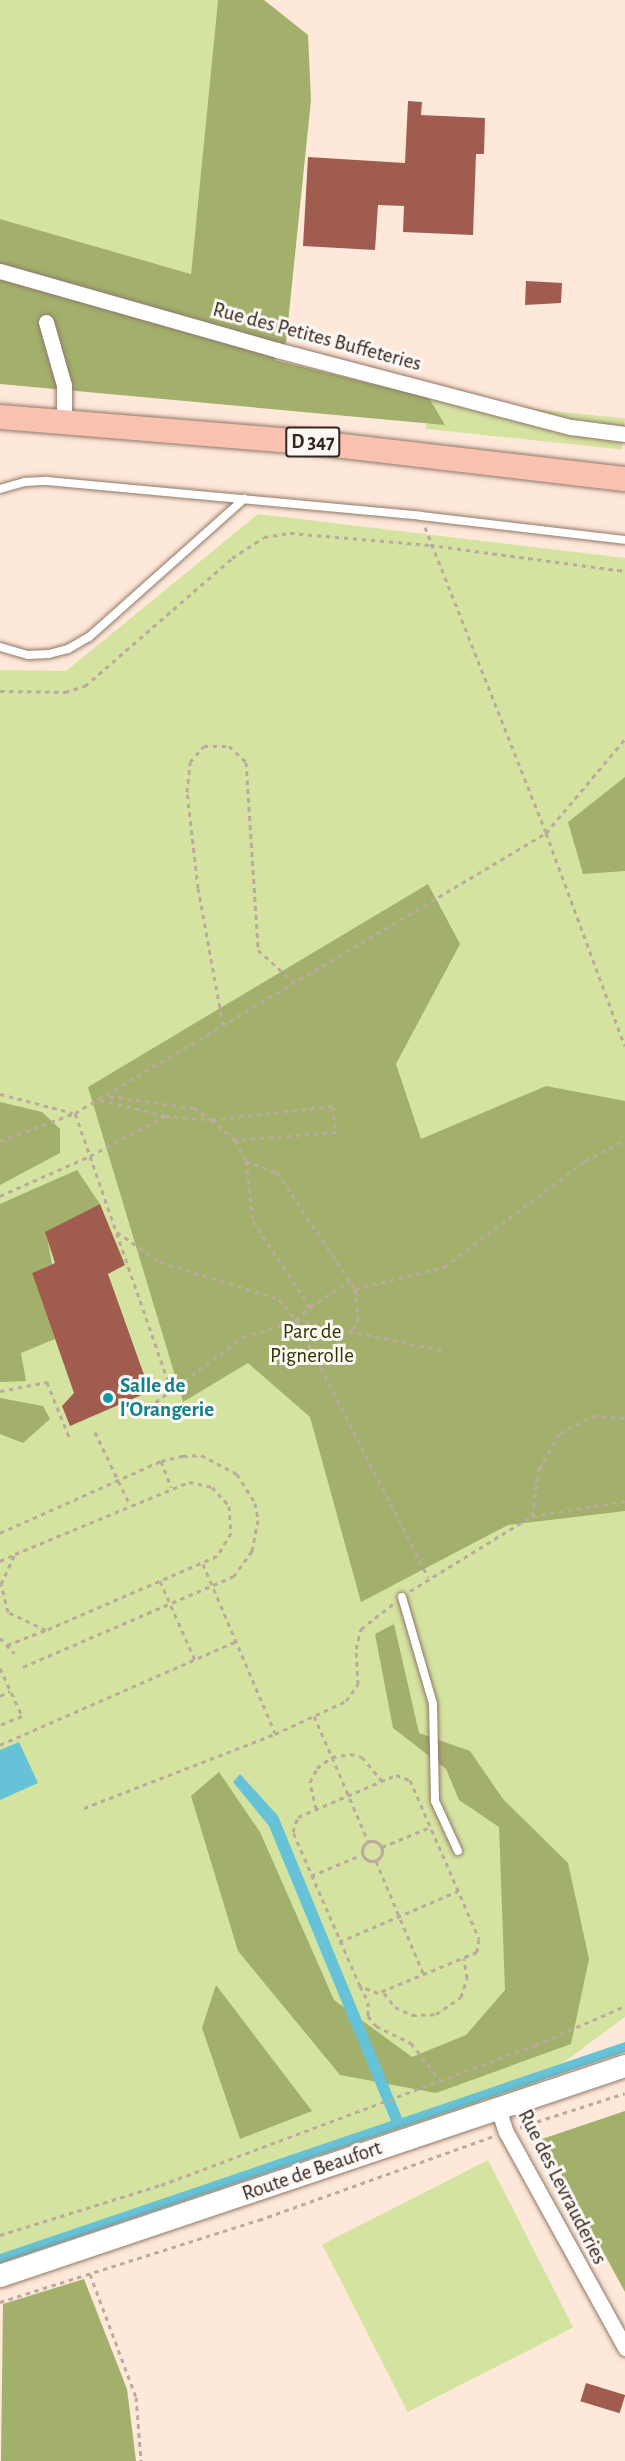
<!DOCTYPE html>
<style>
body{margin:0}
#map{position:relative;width:625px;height:2461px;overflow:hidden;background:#fee8d9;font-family:"Alegreya Sans",sans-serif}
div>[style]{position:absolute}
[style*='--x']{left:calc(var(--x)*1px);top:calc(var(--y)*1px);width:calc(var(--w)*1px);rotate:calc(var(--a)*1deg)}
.green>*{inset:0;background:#d5e3a1;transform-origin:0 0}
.forest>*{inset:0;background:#a2b06c}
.water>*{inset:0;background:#66c2d7}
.building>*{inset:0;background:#a05c4e;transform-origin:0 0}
.path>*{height:3px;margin-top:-1.5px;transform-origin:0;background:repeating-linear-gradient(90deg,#bdaa9e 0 4.5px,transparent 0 9px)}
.path>.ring{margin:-1.5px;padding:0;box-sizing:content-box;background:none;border:3px solid #bdaa9e;border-radius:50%}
.roads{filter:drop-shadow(0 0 2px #917868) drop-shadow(0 0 2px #917868)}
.lane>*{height:8px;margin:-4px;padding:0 4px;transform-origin:4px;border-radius:4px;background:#fff}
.street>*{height:15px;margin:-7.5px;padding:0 7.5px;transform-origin:7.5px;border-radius:7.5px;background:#fff}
.secondary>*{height:22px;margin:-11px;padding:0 11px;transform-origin:11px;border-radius:11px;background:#fff}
.primary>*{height:24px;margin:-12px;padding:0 12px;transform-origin:12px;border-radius:12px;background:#f8c1b0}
.dots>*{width:16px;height:16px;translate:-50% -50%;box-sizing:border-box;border:3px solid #fef8f5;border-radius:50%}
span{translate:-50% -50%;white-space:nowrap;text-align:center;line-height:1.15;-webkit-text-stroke:6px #fef8f5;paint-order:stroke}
.shield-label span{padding:2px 4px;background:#fef8f5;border:2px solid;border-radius:4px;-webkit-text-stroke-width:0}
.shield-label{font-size:20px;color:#312620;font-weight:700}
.street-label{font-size:21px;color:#312620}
.park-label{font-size:21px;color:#2e3600}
.culture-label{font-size:21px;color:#0d838f;font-weight:700}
.left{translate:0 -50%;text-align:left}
</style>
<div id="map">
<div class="green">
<i style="clip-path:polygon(0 0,218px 0,191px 274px,0 219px)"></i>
<i style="left:429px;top:398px;width:197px;height:31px;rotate:6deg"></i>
<i style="clip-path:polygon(258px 514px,625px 558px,625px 2017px,533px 2085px,0 2260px,0 670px,66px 671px)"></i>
<i style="left:488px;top:2160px;width:188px;height:186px;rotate:63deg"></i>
</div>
<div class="forest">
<i style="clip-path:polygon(218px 0,264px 0,308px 35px,311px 100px,286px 342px,275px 360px,429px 398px,445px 425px,0 384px,0 219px,191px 274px)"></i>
<i style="clip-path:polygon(625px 777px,625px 871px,583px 874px,568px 822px)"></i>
<i style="clip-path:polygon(428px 884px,460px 944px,396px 1064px,421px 1139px,546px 1086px,625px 1101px,625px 1511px,508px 1525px,361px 1602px,310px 1417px,248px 1363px,183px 1402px,88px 1087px)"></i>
<i style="clip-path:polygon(0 1102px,42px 1112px,60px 1129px,60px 1153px,0 1185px)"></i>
<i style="clip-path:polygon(77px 1170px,100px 1204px,46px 1232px,52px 1264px,32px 1273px,55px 1339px,21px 1353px,26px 1381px,0 1382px,0 1204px)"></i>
<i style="clip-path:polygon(0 1398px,43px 1406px,50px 1419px,23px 1443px,0 1434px)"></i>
<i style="clip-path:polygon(394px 1624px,419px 1733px,470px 1751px,503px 1799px,568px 1863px,589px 1959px,571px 2044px,436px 2093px,340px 2075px,238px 1951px,191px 1796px,219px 1772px,260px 1832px,334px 2000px,412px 2057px,466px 2035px,505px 1990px,499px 1827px,459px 1800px,446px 1769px,393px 1728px,375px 1634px)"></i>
<i style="clip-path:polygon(216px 1985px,312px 2111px,240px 2139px,202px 2028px)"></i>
<i style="clip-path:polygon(625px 2111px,625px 2292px,542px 2139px)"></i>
<i style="clip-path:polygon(84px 2279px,127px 2389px,136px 2461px,1px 2461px,3px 2304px)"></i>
</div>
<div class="water">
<i style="clip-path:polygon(19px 1742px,38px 1783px,0 1800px,0 1750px)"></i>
<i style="clip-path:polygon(240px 1774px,278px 1816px,402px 2118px,625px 2042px,625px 2052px,0 2263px,0 2254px,391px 2121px,269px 1826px,233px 1782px)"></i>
</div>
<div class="building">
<i style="clip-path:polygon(408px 101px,422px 102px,421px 115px,485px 118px,484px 154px,476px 154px,473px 235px,403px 232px,404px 206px,378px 205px,375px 250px,303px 246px,308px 157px,405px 163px)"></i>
<i style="clip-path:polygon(526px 281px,562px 283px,561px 303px,525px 305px)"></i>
<i style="clip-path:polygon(100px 1204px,125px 1265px,108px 1274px,143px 1372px,153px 1390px,70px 1426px,62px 1406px,74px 1393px,32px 1273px,55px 1263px,45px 1232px)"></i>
<i style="left:586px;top:2383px;width:41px;height:19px;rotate:17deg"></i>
</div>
<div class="path">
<i style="--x:425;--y:527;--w:329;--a:68.4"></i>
<i style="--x:546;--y:833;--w:227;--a:69.7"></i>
<i style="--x:0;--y:691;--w:65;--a:0.9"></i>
<i style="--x:65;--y:692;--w:21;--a:-17"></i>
<i style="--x:85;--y:686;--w:195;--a:-41"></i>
<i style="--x:232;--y:558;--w:38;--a:-33"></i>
<i style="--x:264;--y:537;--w:26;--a:-9"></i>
<i style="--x:290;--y:533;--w:141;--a:4.9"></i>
<i style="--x:430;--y:545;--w:197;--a:7.6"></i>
<i style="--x:223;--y:1025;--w:139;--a:-100.3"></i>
<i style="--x:198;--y:888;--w:97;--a:-96.5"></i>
<i style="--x:187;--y:792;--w:30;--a:-84"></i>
<i style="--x:190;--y:762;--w:21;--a:-49"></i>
<i style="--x:204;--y:746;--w:25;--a:0"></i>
<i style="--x:229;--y:746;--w:23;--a:43"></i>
<i style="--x:246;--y:762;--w:188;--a:86.3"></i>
<i style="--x:258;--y:950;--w:50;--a:41.7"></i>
<i style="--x:0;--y:1094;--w:75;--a:14.6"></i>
<i style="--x:100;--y:1100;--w:65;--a:13.4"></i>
<i style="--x:235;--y:1140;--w:24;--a:62"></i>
<i style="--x:246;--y:1161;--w:33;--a:20"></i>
<i style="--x:277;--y:1172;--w:141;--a:56.3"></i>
<i style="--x:355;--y:1289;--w:28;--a:84"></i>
<i style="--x:358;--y:1317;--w:15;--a:110"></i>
<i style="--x:0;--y:1141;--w:80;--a:-20.5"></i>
<i style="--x:246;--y:1161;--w:60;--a:83.3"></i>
<i style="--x:253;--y:1221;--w:103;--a:56.5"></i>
<i style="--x:310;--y:1307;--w:48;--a:-33"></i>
<i style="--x:0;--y:1196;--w:98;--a:-24"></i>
<i style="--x:90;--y:1156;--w:85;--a:-28.1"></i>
<i style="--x:165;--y:1116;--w:47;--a:4.9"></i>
<i style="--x:212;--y:1120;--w:121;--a:-6.7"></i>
<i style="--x:332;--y:1106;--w:26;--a:81"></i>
<i style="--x:336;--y:1132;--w:101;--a:175.5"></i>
<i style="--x:235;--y:1140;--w:30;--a:-139"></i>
<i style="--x:212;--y:1120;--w:22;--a:-146"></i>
<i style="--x:194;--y:1108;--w:87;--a:-172.1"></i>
<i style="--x:117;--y:1232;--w:52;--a:34.9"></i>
<i style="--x:160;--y:1262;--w:125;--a:17.3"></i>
<i style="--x:279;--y:1299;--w:27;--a:51"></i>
<i style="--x:296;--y:1320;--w:289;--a:62.8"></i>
<i style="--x:355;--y:1289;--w:92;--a:-13.9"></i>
<i style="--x:444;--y:1267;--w:176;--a:-36.9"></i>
<i style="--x:585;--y:1161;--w:45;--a:-27.7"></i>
<i style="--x:296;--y:1320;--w:19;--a:-43"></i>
<i style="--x:171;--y:1390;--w:293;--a:-109.1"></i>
<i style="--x:75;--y:1113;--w:548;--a:-30.73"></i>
<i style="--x:546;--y:833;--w:123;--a:-50"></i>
<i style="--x:0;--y:1391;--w:48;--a:-10.8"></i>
<i style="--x:47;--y:1382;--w:59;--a:68.2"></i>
<i style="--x:141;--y:1413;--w:127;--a:-36.7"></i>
<i style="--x:243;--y:1337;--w:56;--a:-17.8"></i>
<i style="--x:296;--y:1320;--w:153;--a:11.7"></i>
<i style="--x:95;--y:1432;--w:81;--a:64.4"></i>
<i style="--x:161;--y:1461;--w:28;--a:69"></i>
<i style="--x:189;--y:1482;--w:24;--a:12"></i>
<i style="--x:212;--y:1487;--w:25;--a:48"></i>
<i style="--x:229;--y:1506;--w:27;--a:86"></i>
<i style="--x:231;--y:1533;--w:27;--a:121"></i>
<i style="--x:217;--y:1556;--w:186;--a:156.6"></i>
<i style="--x:46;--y:1630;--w:42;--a:-154.7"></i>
<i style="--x:8;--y:1612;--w:29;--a:-104"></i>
<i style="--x:1;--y:1584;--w:33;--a:-65"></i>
<i style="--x:15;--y:1554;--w:188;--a:-22.5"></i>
<i style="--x:532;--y:1516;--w:48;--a:-81.5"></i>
<i style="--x:539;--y:1469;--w:42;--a:-59.7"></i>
<i style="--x:560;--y:1433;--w:37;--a:-27"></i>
<i style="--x:593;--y:1416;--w:32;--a:4"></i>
<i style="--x:0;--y:1533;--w:176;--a:-24.1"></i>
<i style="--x:161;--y:1461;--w:23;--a:-13"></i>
<i style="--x:183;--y:1456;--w:18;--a:-3"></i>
<i style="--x:201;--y:1455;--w:41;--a:27.8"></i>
<i style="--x:237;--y:1474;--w:34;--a:58"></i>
<i style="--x:255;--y:1503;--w:17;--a:80"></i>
<i style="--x:258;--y:1520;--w:32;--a:101"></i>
<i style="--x:252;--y:1551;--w:31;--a:126"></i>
<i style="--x:234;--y:1576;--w:233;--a:156.7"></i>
<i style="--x:0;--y:1561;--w:15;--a:-23"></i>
<i style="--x:203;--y:1564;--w:184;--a:66.9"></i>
<i style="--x:160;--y:1581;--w:86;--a:66.1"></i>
<i style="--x:410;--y:1591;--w:143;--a:-31.6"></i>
<i style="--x:532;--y:1516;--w:94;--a:-9.2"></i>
<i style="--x:0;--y:1638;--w:21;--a:47"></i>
<i style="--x:7;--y:1645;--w:42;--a:-21"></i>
<i style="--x:0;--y:1668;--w:53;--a:65.4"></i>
<i style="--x:22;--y:1716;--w:24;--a:158"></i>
<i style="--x:0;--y:1696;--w:11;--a:-27"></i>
<i style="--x:314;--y:1716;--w:45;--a:66.3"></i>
<i style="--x:332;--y:1757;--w:18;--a:-9"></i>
<i style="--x:350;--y:1754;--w:12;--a:14"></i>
<i style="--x:362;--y:1757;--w:30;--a:50"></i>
<i style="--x:0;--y:1745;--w:259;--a:-23.7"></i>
<i style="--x:396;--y:1775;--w:15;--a:20"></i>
<i style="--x:410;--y:1780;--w:173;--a:66.5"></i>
<i style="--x:479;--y:1939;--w:13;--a:99"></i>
<i style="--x:477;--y:1952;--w:107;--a:157.5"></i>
<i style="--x:378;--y:1993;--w:19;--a:-159"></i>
<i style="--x:360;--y:1986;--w:168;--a:-113.5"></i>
<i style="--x:293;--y:1832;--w:16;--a:-72"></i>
<i style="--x:298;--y:1817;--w:107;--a:-23.2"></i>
<i style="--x:84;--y:1808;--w:205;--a:-21.2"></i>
<i style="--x:275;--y:1734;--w:78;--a:-24.9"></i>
<i style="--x:346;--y:1701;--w:21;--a:-55"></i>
<i style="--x:358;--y:1684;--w:35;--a:-93"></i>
<i style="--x:356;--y:1649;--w:21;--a:-76"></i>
<i style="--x:361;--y:1629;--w:41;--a:-38"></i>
<i style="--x:316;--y:1809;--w:28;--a:-103"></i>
<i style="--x:310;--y:1782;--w:16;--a:-63"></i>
<i style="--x:317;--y:1768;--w:19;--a:-36"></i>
<i style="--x:332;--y:1757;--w:91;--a:66.8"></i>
<i class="ring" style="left:362px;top:1841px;width:17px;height:17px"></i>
<i style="--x:382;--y:1847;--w:52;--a:-22.6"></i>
<i style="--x:376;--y:1861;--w:124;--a:67.2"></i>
<i style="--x:311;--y:1876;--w:54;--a:-22.8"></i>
<i style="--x:339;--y:1942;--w:129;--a:-23.2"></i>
<i style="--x:360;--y:1986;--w:18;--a:63"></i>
<i style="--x:368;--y:2002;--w:14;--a:90"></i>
<i style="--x:368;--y:2016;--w:13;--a:51"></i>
<i style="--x:376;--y:2026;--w:39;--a:26"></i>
<i style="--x:411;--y:2043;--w:47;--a:51.9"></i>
<i style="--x:384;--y:1993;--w:18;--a:52"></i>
<i style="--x:395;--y:2007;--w:19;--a:25"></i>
<i style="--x:412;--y:2015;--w:24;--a:-2"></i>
<i style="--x:436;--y:2014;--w:30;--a:-34"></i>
<i style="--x:461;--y:1997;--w:20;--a:-72"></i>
<i style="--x:467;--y:1978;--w:20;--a:-99"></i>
<i style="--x:520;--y:2127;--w:110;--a:-17.9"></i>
<i style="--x:0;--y:2235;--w:169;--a:-17.3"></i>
<i style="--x:161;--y:2185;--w:399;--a:-20.5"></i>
<i style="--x:535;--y:2045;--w:98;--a:-23.4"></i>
<i style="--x:90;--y:2274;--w:131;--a:69.5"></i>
<i style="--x:136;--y:2397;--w:64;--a:85.5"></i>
<i style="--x:0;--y:2302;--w:272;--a:-17.6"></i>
<i style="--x:259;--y:2220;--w:249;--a:-19.7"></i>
</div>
<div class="roads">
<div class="lane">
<i style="--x:0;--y:489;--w:26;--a:-16"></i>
<i style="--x:25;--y:482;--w:22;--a:-3"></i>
<i style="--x:47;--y:481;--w:376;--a:5.3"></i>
<i style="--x:421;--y:516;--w:205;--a:6.7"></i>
<i style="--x:0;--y:647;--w:29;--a:16"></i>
<i style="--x:28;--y:655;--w:21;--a:-3"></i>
<i style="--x:49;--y:654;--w:20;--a:-15"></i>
<i style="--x:68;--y:649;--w:24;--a:-30"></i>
<i style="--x:89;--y:637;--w:208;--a:-41.7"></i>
<i style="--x:402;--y:1597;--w:111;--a:73.8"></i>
<i style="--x:433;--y:1704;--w:97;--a:88.8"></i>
<i style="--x:435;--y:1801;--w:55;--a:65.3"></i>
</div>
<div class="street">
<i style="--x:0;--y:271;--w:288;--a:15.9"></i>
<i style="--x:277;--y:350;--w:304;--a:14.7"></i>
<i style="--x:571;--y:427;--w:54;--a:7.4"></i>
<i style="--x:46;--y:322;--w:66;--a:74.1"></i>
<i style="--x:64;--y:385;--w:35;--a:90"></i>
<i style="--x:498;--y:2108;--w:25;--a:72"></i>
<i style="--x:506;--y:2132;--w:247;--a:61.1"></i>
</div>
<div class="secondary">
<i style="--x:0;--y:2276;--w:659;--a:-18.57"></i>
</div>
<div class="primary">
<i style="--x:0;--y:417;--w:327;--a:4.7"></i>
<i style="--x:326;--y:444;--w:301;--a:6.7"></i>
</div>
</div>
<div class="dots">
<i style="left:108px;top:1398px;background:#0f9aa8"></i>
</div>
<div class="shield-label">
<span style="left:313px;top:442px">D 347</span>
</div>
<div class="street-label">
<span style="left:317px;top:337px;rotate:15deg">Rue des Petites Buffeteries</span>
<span style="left:312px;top:2171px;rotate:-19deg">Route de Beaufort</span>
<span style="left:562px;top:2187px;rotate:63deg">Rue des Levrauderies</span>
</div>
<div class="park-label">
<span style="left:312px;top:1344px">Parc de<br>Pignerolle</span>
</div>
<div class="culture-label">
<span class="left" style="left:120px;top:1398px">Salle de<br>l'Orangerie</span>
</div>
</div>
